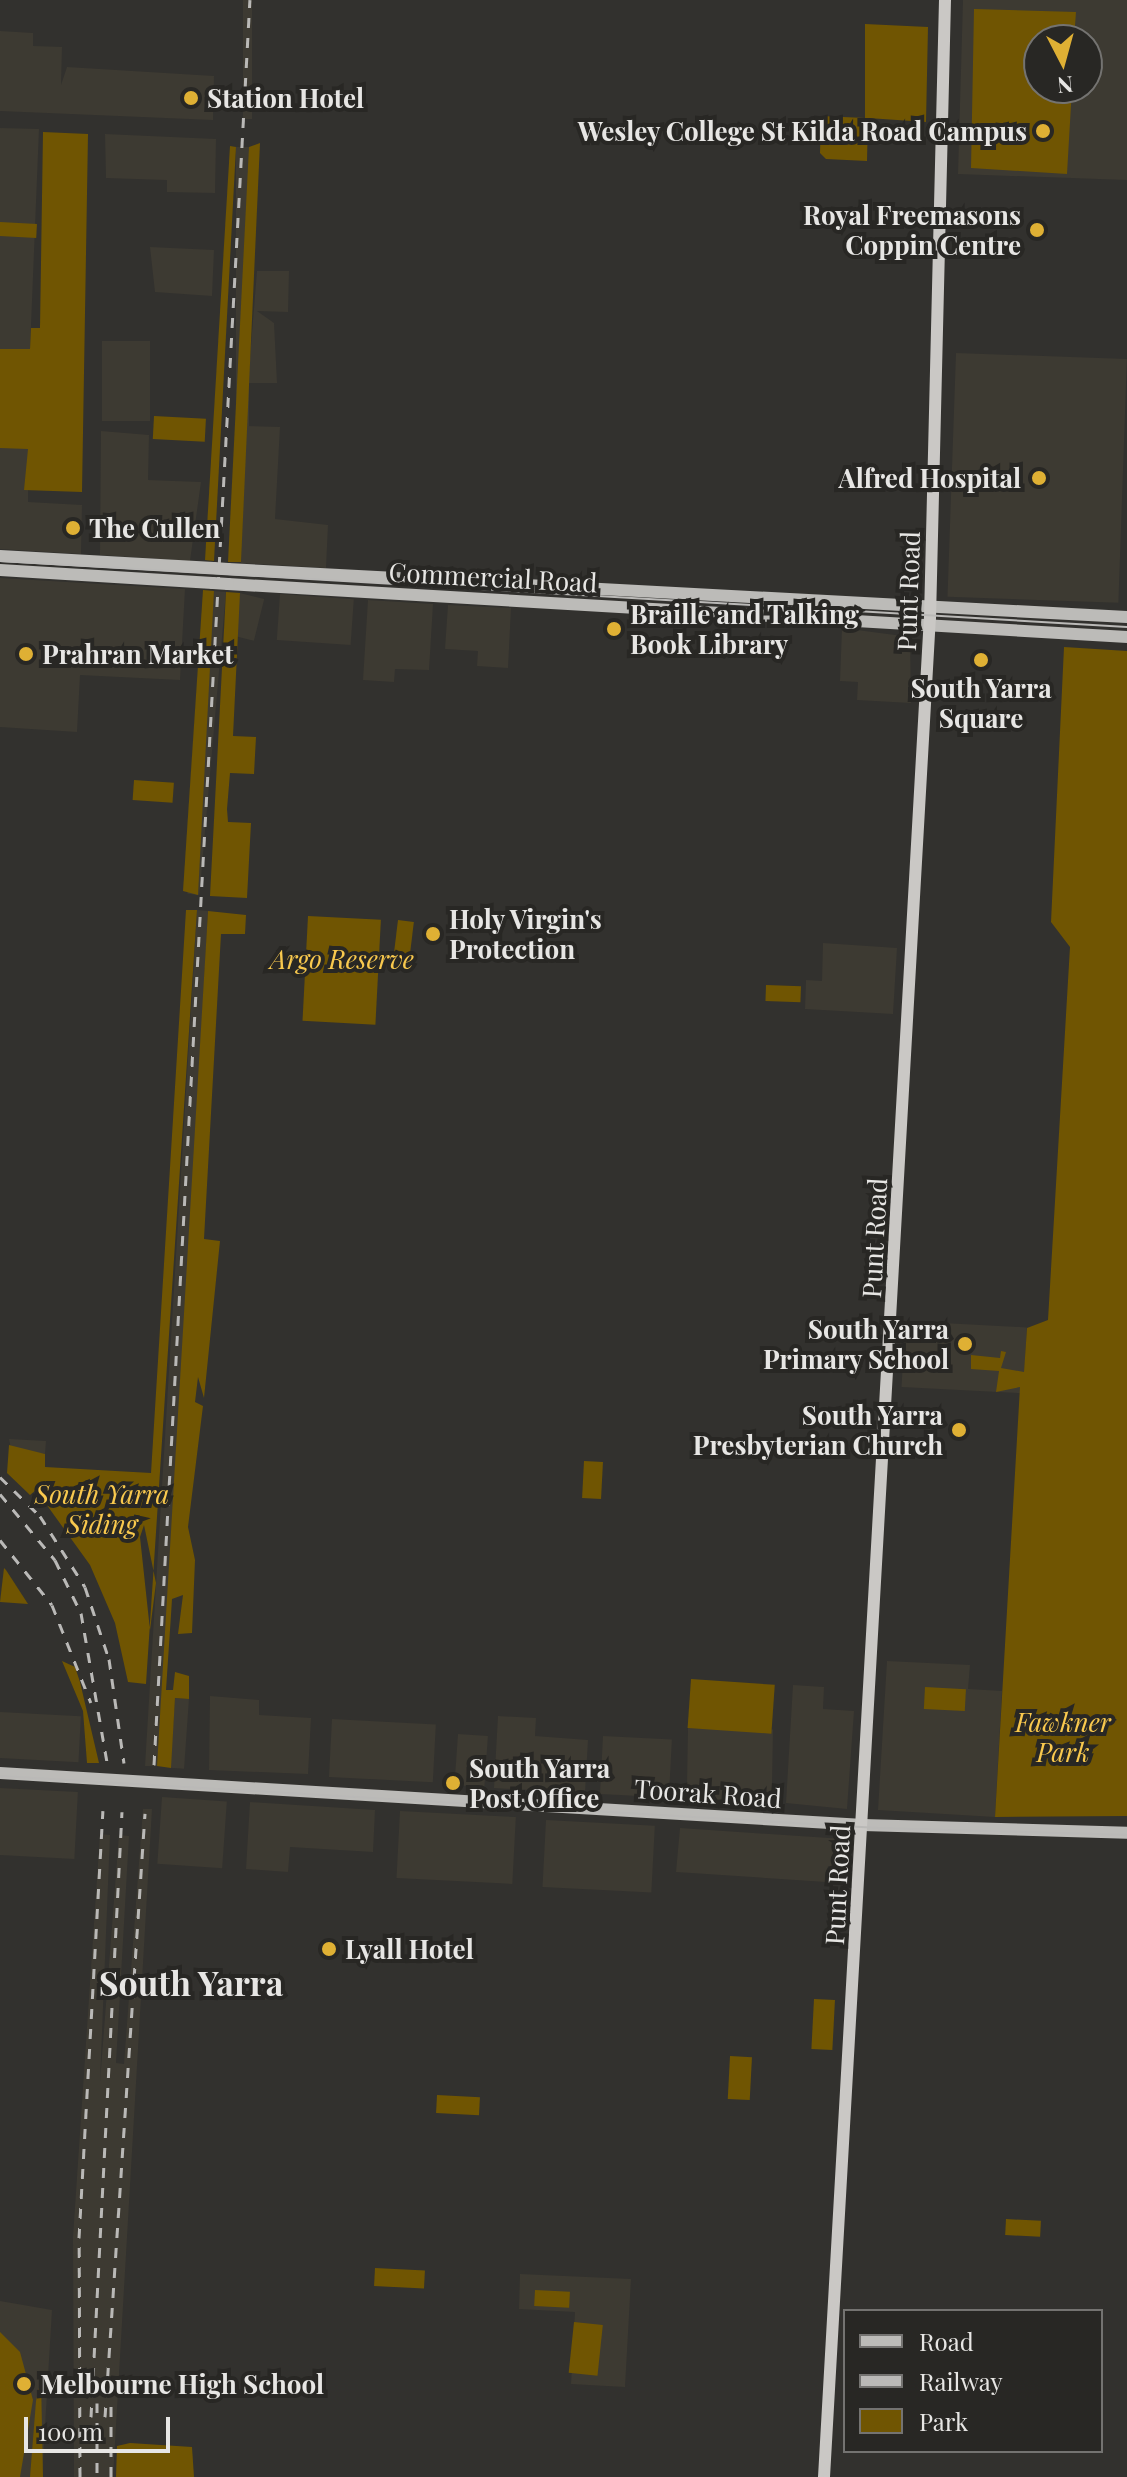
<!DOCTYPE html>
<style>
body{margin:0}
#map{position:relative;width:1127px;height:2477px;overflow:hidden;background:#32312e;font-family:"Playfair Display",serif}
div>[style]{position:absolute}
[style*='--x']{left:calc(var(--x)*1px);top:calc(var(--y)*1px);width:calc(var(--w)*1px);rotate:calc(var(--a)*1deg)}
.built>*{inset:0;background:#3d3a32;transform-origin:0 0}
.green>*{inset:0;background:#705502;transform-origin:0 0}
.primary>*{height:12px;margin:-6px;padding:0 6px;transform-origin:6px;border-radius:6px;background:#bcbbb8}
.trunk>*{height:12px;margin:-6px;padding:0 6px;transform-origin:6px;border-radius:6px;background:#cac8c5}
.tram>*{height:2px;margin:-1px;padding:0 1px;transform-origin:1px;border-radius:1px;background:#bab9b7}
.rail>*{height:3px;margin-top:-1.5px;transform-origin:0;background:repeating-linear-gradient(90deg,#bab9b7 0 10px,transparent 0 20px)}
.primary-bridge>*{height:12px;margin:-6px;padding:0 6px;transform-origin:6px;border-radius:6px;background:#bcbbb8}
.dots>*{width:22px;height:22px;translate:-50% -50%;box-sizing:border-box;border:4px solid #282724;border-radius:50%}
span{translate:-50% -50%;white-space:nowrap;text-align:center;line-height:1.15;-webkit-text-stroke:8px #282724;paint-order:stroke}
.poi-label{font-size:26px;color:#e7e6e4;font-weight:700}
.left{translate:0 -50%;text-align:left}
.right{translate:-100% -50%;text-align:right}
.street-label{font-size:26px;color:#e7e6e4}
.park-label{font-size:26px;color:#f9c94e;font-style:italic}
.district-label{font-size:34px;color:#e7e6e4;font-weight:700}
.legend{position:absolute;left:843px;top:2309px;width:260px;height:144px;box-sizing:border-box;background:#282724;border:2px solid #747371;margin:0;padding:10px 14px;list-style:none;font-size:24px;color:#e7e6e4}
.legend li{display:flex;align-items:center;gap:16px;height:40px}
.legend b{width:40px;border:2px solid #747371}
.north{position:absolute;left:1023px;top:24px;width:80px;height:80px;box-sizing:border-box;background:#282724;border:2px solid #747371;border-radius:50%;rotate:174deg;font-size:22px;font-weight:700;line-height:32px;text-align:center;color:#e7e6e4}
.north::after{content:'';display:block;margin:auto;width:28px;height:36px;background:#dfb034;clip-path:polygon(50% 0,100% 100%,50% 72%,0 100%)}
.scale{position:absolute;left:24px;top:2417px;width:146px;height:36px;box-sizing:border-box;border:4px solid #e7e6e4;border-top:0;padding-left:10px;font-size:24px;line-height:28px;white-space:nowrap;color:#e7e6e4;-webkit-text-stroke:6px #282724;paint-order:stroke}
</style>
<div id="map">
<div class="built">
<i style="left:243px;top:0;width:9px;height:119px"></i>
<i style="clip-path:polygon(evenodd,963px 0,1127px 0,1127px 180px,958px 174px,963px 0,1039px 40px,1087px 40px,1087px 88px,1039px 88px,1039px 40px)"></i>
<i style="clip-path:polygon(0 31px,33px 33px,33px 46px,62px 47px,61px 85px,67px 67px,214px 76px,213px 120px,0 111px)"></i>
<i style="clip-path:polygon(0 128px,39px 129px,30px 350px,0 349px)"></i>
<i style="clip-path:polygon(105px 134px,216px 139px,215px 193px,167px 192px,167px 180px,106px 178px)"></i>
<i style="left:236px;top:147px;width:13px;height:415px"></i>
<i style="clip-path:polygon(150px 247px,214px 250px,212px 296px,155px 292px)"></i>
<i style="clip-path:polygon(257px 271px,289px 271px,288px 312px,257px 311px,274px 323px,277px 383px,248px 383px)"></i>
<i style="left:102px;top:341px;width:48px;height:80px"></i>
<i style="left:956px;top:353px;width:171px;height:244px;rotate:2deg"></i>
<i style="clip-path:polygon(246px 426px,280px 427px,275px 519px,328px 525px,326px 568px,241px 563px)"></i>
<i style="clip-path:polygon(101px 431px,149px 435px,148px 480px,201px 482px,190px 561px,100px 555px)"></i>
<i style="clip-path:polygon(0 448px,28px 448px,28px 502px,82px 505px,81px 554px,0 549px)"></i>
<i style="clip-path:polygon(0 578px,185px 589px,180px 680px,80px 675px,77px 732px,0 727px)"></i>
<i style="left:214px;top:591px;width:12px;height:304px;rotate:5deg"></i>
<i style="left:240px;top:593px;width:25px;height:43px;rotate:14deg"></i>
<i style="left:280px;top:594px;width:74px;height:46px;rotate:4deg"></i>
<i style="clip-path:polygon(368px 600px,433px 604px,429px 670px,395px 669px,394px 682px,363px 680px)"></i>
<i style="clip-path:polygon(448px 605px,511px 608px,508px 668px,477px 666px,478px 651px,445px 649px)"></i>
<i style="clip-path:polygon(842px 628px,910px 637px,911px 703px,857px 700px,858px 682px,840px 681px)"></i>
<i style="clip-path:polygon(197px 910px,208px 911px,174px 1542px,157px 1766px,145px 1766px)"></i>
<i style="clip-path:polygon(823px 943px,897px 948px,893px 1014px,805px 1009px,806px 980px,822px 981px)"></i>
<i style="left:905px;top:1321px;width:122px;height:66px;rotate:3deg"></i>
<i style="clip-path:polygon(9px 1439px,46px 1441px,45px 1454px,11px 1449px)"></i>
<i style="clip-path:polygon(887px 1661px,970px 1665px,968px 1689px,1002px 1691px,995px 1817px,878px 1810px)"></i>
<i style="clip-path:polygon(793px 1685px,824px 1687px,823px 1709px,854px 1711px,847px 1809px,786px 1803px)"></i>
<i style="clip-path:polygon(210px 1696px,259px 1700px,259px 1715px,311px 1718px,308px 1774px,209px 1770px)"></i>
<i style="left:175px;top:1698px;width:14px;height:70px;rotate:4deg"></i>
<i style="left:0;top:1712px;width:81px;height:46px;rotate:3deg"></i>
<i style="clip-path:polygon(498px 1716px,536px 1718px,535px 1736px,588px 1740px,585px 1793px,494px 1788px)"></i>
<i style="left:332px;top:1719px;width:104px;height:58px;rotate:3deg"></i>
<i style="left:688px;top:1728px;width:85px;height:72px;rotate:1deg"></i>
<i style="left:458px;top:1734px;width:30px;height:51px;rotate:4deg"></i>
<i style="left:603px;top:1736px;width:69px;height:58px;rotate:3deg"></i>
<i style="left:0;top:1788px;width:78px;height:67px;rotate:3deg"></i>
<i style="left:162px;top:1797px;width:65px;height:67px;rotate:4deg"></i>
<i style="clip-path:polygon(250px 1802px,375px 1810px,373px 1852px,290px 1847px,288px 1872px,246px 1869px)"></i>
<i style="clip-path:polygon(143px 1809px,152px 1809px,113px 2477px,74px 2477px,73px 2237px,100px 1834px,110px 1835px,100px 2082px,119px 1835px,129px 1836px,116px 2063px,124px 2064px)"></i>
<i style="left:400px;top:1811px;width:116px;height:67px;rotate:3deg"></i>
<i style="left:546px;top:1820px;width:109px;height:67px;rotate:3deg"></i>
<i style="clip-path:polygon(680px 1828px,844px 1839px,846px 1866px,828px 1866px,826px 1882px,676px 1872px)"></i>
<i style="clip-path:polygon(520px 2274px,631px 2279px,625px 2387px,571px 2384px,575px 2312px,519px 2309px)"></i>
<i style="clip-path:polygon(0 2301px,52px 2310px,42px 2477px,0 2477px)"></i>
</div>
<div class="green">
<i style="clip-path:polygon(974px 9px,1076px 12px,1074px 40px,1039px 40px,1039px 88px,1072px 88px,1067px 174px,971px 168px)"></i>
<i style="clip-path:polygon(865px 24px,928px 27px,926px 122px,868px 118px,867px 161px,826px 159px,820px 153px,821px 116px,865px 118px)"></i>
<i style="clip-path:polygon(43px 132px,88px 134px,82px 492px,24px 490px,28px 449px,0 448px,0 349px,30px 349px,31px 328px,40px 328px)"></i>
<i style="clip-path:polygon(260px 143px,241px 562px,228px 562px,249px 147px)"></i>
<i style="clip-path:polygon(230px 146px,236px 147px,214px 561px,205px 560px)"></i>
<i style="left:0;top:222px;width:37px;height:14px;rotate:3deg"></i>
<i style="left:154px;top:416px;width:52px;height:23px;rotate:3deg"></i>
<i style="clip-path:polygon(203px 590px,214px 591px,198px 895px,183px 891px)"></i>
<i style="clip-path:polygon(226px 592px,240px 593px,233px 736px,256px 737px,254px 774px,230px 773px,227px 809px,228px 822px,251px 823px,247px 898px,210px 896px)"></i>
<i style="clip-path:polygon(1064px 647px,1127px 651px,1127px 1816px,995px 1817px,1020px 1387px,996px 1392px,999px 1371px,971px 1369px,971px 1355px,1000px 1358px,1001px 1351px,1006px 1352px,1001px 1368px,1024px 1372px,1027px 1328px,1048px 1320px,1070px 947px,1051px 922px)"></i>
<i style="left:134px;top:780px;width:40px;height:20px;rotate:4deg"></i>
<i style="clip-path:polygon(evenodd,186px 910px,197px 910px,146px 1684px,128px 1682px,115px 1623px,90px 1565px,36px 1490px,30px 1495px,7px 1473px,9px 1445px,45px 1454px,45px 1467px,151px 1473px,186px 910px,144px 1525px,156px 1583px,150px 1630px,140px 1537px,144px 1525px)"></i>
<i style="clip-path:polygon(208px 911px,246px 915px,245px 934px,221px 934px,204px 1239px,220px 1241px,204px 1398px,198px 1377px,195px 1402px,203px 1406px,188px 1527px,195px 1560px,192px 1633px,178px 1634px,183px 1595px,172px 1599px,171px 1615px,166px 1690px,173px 1690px,175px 1672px,189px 1676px,189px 1699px,175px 1698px,171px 1768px,157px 1766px)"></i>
<i style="left:308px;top:916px;width:73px;height:105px;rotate:3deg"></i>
<i style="left:398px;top:920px;width:16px;height:37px;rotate:7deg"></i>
<i style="left:766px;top:985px;width:35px;height:16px;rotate:2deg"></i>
<i style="left:584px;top:1461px;width:19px;height:37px;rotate:3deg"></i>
<i style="clip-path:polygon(4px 1568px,6px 1570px,28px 1604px,0 1602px)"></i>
<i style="clip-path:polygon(62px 1661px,75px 1667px,80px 1682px,99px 1763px,87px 1763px,83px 1711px)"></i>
<i style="left:691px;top:1679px;width:84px;height:49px;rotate:4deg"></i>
<i style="left:925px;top:1687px;width:41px;height:22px;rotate:3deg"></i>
<i style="left:814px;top:1999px;width:21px;height:50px;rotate:3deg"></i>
<i style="left:730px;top:2056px;width:22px;height:43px;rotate:3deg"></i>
<i style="left:437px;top:2095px;width:43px;height:18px;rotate:3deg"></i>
<i style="left:1006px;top:2219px;width:35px;height:16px;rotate:3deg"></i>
<i style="left:375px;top:2268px;width:50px;height:18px;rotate:3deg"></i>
<i style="left:535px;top:2290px;width:35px;height:16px;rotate:3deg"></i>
<i style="left:574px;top:2322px;width:29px;height:51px;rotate:6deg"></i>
<i style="clip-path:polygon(0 2332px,20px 2352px,33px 2400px,20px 2477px,0 2477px)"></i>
<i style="clip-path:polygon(41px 2379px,43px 2477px,30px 2477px,36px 2401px)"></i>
<i style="clip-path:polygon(130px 2443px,192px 2447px,194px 2477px,116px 2477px,117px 2446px)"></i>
</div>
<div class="primary">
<i style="--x:0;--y:556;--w:214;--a:3.2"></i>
<i style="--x:228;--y:569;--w:900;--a:3.06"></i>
<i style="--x:0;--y:570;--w:213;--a:3.5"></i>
<i style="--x:228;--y:584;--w:901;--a:3.37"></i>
<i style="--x:0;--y:1773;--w:865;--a:3.45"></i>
<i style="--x:863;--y:1825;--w:264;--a:1.7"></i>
</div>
<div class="trunk">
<i style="--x:824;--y:2477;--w:1862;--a:-86.74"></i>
<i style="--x:930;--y:618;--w:618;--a:-88.61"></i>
</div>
<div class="tram">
<i style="--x:0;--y:561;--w:1129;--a:3.35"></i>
<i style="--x:0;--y:1776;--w:880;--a:3.39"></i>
<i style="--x:878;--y:1828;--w:249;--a:1.6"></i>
</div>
<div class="rail">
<i style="--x:0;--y:1477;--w:56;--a:44.3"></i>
<i style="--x:40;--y:1516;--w:84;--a:57.6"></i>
<i style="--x:85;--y:1587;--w:76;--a:71.6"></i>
<i style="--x:109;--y:1659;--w:105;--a:81.8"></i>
<i style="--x:0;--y:1494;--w:86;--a:50.2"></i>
<i style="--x:55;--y:1560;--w:59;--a:63.9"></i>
<i style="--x:81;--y:1613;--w:151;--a:80.1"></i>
<i style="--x:0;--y:1540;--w:83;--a:51.3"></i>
<i style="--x:52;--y:1605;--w:105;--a:68.3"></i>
<i style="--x:154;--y:1765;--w:1768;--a:-86.89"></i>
<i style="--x:97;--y:2403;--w:74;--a:90"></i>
<i style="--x:91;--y:2417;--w:606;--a:-87.07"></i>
<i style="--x:105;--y:2417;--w:605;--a:-86.21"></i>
<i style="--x:80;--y:2477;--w:239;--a:-90.2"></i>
<i style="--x:79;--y:2238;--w:428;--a:-86.8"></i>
<i style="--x:111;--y:2477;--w:73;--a:-90"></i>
</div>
<div class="primary-bridge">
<i style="--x:214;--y:568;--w:14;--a:4"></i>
<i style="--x:213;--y:583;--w:15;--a:4"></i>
</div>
<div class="dots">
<i style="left:191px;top:98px;background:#dfb034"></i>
<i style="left:1043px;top:131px;background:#dfb034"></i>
<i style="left:1037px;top:230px;background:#dfb034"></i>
<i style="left:1039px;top:478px;background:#dfb034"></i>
<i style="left:73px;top:528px;background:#dfb034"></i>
<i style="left:614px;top:629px;background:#dfb034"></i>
<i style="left:26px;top:654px;background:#dfb034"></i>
<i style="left:981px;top:660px;background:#dfb034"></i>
<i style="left:433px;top:934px;background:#dfb034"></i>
<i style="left:965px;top:1344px;background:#dfb034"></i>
<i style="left:959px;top:1430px;background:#dfb034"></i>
<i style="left:453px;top:1783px;background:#dfb034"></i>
<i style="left:329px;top:1949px;background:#dfb034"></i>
<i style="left:24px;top:2384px;background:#dfb034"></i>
</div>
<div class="poi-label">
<span class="left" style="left:207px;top:98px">Station Hotel</span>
<span class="right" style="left:1027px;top:131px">Wesley College St Kilda Road Campus</span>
<span class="right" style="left:1021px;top:230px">Royal Freemasons<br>Coppin Centre</span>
<span class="right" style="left:1021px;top:478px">Alfred Hospital</span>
<span class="left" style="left:89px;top:528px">The Cullen</span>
<span class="left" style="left:630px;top:629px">Braille and Talking<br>Book Library</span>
<span class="left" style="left:42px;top:654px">Prahran Market</span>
<span style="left:981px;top:703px">South Yarra<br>Square</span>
<span class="left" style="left:449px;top:934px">Holy Virgin's<br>Protection</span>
<span class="right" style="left:949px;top:1344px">South Yarra<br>Primary School</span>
<span class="right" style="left:943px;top:1430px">South Yarra<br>Presbyterian Church</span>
<span class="left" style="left:469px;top:1783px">South Yarra<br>Post Office</span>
<span class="left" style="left:345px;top:1949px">Lyall Hotel</span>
<span class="left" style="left:40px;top:2384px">Melbourne High School</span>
</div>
<div class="street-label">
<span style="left:493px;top:577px;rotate:3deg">Commercial Road</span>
<span style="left:908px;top:591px;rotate:-88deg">Punt Road</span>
<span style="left:874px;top:1238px;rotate:-87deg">Punt Road</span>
<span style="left:708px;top:1793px;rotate:4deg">Toorak Road</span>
<span style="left:837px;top:1885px;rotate:-87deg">Punt Road</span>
</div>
<div class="park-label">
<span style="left:342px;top:959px">Argo Reserve</span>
<span style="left:102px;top:1509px">South Yarra<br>Siding</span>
<span style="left:1063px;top:1737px">Fawkner<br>Park</span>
</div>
<div class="district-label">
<span style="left:191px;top:1983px">South Yarra</span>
</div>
<ul class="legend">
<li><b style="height:10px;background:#bcbbb8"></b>Road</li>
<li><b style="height:10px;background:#bab9b7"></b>Railway</li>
<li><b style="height:22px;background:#705502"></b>Park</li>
</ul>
<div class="north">N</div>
<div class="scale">100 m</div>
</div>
